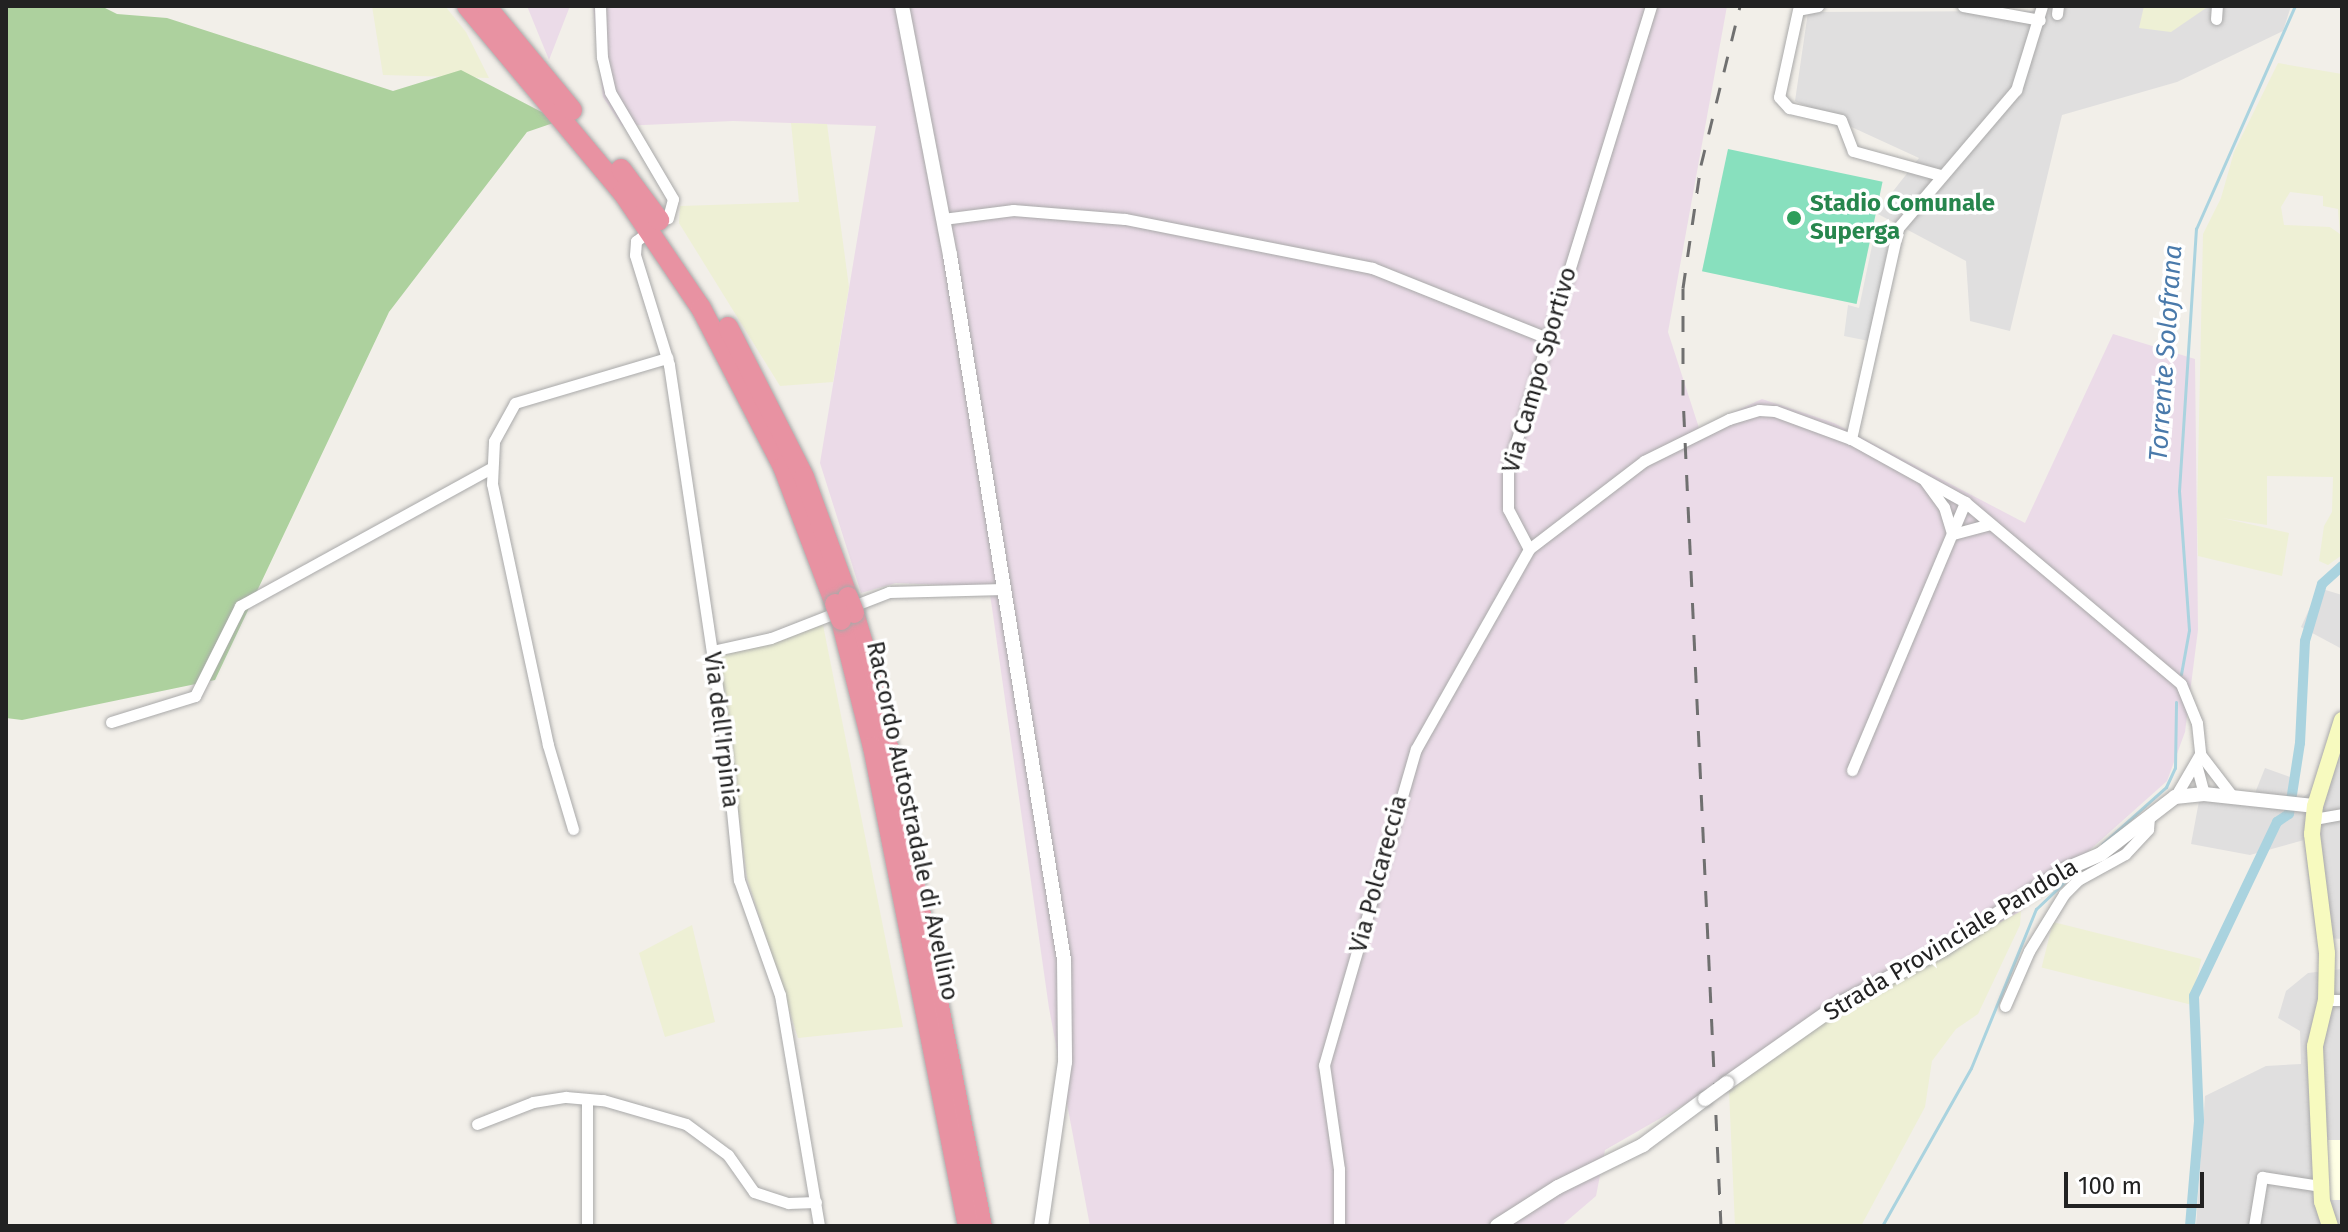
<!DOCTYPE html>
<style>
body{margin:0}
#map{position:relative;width:2348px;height:1232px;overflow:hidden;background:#f2efe9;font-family:"Fira Sans",sans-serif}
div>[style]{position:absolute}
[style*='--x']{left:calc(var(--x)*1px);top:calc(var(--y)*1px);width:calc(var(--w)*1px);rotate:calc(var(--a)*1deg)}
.residential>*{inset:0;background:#e0dfdf}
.industrial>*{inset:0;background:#ebdbe8}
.education>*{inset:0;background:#ffffe5;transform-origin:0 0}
.farmland>*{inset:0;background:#eef0d5;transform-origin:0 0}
.forest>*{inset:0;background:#add19e}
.pitch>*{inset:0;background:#88e0be;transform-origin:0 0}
.parking>*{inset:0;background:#e2e2e2}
.stream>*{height:3px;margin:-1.5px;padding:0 1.5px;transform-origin:1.5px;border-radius:1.5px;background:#aad3df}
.canal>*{height:10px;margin:-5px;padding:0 5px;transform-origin:5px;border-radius:5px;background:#aad3df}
.roads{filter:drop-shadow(0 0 2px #a9a9a9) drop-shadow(0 0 2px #a9a9a9)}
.minor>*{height:11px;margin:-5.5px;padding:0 5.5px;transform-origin:5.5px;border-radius:5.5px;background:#fff}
.tertiary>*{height:14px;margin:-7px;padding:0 7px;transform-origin:7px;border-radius:7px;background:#fff}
.secondary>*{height:16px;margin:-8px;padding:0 8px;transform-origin:8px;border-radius:8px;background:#f7fabf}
.motorway>*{height:20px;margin:-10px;padding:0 10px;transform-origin:10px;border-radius:10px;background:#e892a2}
.rail>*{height:3px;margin-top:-1.5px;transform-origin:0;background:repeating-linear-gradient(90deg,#707070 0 16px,transparent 0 32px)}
.bridges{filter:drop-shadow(0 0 2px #a9a9a9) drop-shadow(0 0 2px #a9a9a9)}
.tertiary-bridge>*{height:14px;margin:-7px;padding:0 7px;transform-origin:7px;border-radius:7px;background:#fff}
.motorway-bridge>*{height:20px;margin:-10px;padding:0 10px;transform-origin:10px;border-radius:10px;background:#e892a2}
.dots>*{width:22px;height:22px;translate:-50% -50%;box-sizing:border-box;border:4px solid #fff;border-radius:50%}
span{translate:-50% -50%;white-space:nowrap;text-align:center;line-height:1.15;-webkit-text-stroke:7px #fff;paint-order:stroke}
.leisure-label{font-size:24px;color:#27864d;font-weight:700}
.left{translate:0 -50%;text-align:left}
.street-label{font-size:24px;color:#222}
.water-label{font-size:26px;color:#4a7aab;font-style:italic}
.frame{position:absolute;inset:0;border:8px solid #222;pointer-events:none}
.scale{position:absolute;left:2064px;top:1172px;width:140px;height:36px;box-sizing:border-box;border:4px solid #222;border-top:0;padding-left:10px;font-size:24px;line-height:28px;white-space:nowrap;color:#222;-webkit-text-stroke:6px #fff;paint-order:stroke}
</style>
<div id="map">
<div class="residential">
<i style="clip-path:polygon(2035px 6px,2291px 6px,2283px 31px,2177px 82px,2062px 115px,2010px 331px,1970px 321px,1966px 261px,1876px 213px,1919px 158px,1795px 101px,1808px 12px,2034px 11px)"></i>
<i style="clip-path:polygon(2319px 588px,2342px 595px,2342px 649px,2301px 627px)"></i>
<i style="clip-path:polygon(2342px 708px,2342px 939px,2316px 937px,2304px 840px,2250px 855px,2191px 844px,2199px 801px,2255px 793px,2265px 768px,2290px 777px,2289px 797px,2298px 800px,2316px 789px)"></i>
<i style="clip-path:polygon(2342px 969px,2342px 1226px,2196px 1226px,2205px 1096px,2266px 1066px,2301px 1064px,2300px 1031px,2278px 1018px,2286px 991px,2308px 973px)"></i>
</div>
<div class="industrial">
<i style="clip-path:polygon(527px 6px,570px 6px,549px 60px)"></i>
<i style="clip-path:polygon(593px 6px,1727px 6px,1668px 332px,1699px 428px,1762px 399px,1834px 423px,2025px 523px,2113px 334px,2195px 359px,2198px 630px,2185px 732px,2167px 781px,2019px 913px,1605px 1150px,1596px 1196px,1561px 1226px,1090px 1226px,1049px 1008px,989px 587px,896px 583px,861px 593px,820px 463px,876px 126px,733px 121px,622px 126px,603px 97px)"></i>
</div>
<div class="education">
<i style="left:2328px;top:1140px;width:14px;height:60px"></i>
</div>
<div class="farmland">
<i style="clip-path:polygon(372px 6px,445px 6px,466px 32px,489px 78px,383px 75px)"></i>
<i style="clip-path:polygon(2144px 6px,2209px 6px,2171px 32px,2139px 28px)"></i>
<i style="clip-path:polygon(evenodd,2278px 63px,2342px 74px,2342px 555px,2328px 565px,2319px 561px,2324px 526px,2332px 512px,2333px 477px,2267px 476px,2267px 525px,2222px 518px,2289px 533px,2282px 576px,2198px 556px,2197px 513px,2203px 234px,2221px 198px,2234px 152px,2278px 63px,2290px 192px,2323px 196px,2323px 206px,2338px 209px,2340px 234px,2330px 227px,2284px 225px,2281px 207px,2290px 192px)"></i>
<i style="clip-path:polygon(791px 123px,827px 124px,849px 287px,833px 382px,780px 386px,679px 223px,680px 206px,799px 202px)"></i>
<i style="clip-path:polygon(823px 625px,903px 1027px,798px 1038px,747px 878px,718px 655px)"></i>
<i style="clip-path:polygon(2021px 911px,2020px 925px,1978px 1014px,1956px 1029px,1932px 1061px,1925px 1107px,1861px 1226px,1735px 1226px,1729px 1091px,1840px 1009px)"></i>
<i style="left:2053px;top:922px;width:153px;height:47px;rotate:14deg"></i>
<i style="clip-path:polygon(692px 925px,715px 1022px,665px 1037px,639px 953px)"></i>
</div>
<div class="forest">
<i style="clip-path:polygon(6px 6px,101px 6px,117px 14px,167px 18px,393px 91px,461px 70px,559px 121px,527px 132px,389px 312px,215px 680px,22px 720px,6px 718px)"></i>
</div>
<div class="pitch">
<i style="left:1728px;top:149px;width:158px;height:125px;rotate:12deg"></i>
</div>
<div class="parking">
<i style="clip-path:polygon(1877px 222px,1892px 228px,1869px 341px,1844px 336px,1848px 305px,1859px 308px)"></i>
</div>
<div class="stream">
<i style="--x:2181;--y:674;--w:45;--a:-79.7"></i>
<i style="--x:2189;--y:630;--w:139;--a:-94.1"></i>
<i style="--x:2179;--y:491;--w:263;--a:-86.3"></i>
<i style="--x:2196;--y:229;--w:244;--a:-66.1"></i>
<i style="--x:2102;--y:844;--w:86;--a:-41.7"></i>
<i style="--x:2166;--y:787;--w:21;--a:-65"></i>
<i style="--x:2175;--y:768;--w:66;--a:-89.1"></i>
<i style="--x:1882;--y:1226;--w:181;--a:-60.6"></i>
<i style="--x:1971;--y:1068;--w:172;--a:-67.8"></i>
<i style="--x:2036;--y:909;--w:54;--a:-43.5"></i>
</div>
<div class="canal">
<i style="--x:2190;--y:1226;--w:105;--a:-85.1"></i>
<i style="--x:2199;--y:1121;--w:125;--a:-92.3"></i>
<i style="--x:2194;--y:996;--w:193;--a:-64.5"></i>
<i style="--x:2277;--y:822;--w:14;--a:-34"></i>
<i style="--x:2289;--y:814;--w:72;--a:-81.2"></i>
<i style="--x:2300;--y:743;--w:102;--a:-87.2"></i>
<i style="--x:2305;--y:641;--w:59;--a:-73.4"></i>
<i style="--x:2322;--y:584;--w:27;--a:-42"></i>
</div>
<div class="roads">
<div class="minor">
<i style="--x:600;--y:6;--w:51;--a:87.8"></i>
<i style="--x:602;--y:57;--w:36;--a:77"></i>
<i style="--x:610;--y:92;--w:124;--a:59.5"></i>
<i style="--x:673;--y:199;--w:20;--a:105"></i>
<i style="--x:1651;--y:6;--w:484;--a:107.2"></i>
<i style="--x:1508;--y:468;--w:41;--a:90"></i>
<i style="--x:1508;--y:509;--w:45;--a:62.3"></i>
<i style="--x:1529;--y:549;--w:145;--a:-37.4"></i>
<i style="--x:1644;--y:461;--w:95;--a:-26.3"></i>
<i style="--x:1729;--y:419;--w:31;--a:-17"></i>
<i style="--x:1759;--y:410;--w:16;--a:4"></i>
<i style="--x:1775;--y:411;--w:81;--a:20.2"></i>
<i style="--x:1851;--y:439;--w:130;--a:28.9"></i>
<i style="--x:1965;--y:502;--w:282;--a:40.1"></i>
<i style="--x:2181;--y:684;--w:42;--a:67.7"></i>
<i style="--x:2197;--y:723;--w:31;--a:84"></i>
<i style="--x:2200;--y:754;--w:54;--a:52.5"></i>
<i style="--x:1818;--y:6;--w:20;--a:169"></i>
<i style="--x:1798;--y:10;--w:89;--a:102.3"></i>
<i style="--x:1779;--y:97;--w:15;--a:48"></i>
<i style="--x:1789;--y:108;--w:53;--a:13"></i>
<i style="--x:1841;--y:120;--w:33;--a:69"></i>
<i style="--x:1853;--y:151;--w:90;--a:15.4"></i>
<i style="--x:1963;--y:6;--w:78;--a:10.3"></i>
<i style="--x:2057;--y:14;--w:8;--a:-83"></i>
<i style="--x:2216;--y:19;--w:13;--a:-86"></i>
<i style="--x:943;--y:219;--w:71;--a:-7.3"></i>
<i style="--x:1013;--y:210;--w:112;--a:4.6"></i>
<i style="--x:1125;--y:219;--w:252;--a:11.2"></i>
<i style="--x:1372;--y:268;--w:188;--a:21.8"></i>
<i style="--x:644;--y:235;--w:10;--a:143"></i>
<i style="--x:636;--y:241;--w:14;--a:94"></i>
<i style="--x:635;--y:255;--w:115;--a:72.8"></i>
<i style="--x:669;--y:365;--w:370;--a:81.5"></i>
<i style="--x:724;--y:731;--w:150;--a:84.3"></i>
<i style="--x:739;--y:880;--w:122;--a:70.4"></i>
<i style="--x:780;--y:995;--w:234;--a:80.4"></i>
<i style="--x:1851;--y:439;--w:216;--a:-77.4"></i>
<i style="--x:1898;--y:228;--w:182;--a:-49.5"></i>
<i style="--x:2016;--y:90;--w:88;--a:-72.8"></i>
<i style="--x:1925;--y:481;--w:32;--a:54"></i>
<i style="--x:1944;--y:507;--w:27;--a:73"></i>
<i style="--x:1953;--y:534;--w:39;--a:-15"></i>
<i style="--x:712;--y:651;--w:60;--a:-12.4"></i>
<i style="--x:771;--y:638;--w:127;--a:-21.3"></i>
<i style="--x:889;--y:592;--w:115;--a:-1.5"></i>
<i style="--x:111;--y:722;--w:88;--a:-17.2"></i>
<i style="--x:195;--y:696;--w:101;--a:-63.4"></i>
<i style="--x:240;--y:606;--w:286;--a:-28.8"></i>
<i style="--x:2196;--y:764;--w:31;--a:75"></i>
<i style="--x:1852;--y:770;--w:291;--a:-67.1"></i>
<i style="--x:2175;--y:797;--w:50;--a:-59.8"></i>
<i style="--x:2314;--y:819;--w:28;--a:-10"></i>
<i style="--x:573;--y:829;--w:88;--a:-106.6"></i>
<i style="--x:548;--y:745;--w:267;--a:-102.1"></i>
<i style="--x:492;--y:484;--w:43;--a:-87.3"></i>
<i style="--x:494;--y:441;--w:43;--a:-61.1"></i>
<i style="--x:515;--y:403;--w:159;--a:-16.5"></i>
<i style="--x:2326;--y:1000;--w:16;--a:0"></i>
<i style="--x:2005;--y:1006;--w:60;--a:-66.4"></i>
<i style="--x:2029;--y:951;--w:67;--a:-58.4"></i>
<i style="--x:2064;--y:894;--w:20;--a:-45"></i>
<i style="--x:2078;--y:880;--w:54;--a:-29"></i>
<i style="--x:2125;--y:854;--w:34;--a:-47"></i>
<i style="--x:2148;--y:829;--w:12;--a:-85"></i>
<i style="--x:477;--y:1124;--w:60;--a:-21.4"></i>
<i style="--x:533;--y:1102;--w:33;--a:-9"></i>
<i style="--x:566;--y:1097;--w:37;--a:5"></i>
<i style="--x:603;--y:1100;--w:86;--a:16.1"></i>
<i style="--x:686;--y:1124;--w:52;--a:36.4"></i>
<i style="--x:728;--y:1155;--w:45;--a:54.9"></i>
<i style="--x:754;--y:1192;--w:36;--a:18"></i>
<i style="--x:788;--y:1203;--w:28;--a:-2"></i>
<i style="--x:587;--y:1226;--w:125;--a:-90"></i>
<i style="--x:1339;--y:1226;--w:57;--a:-90"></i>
<i style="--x:1339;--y:1169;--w:105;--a:-98.2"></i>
<i style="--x:1324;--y:1065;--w:329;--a:-73.8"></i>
<i style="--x:1416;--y:749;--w:230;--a:-60.5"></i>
<i style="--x:2254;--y:1226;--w:50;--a:-80.7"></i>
<i style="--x:2262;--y:1177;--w:60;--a:8.7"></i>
</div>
<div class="tertiary">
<i style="--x:902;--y:6;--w:254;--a:79.1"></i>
<i style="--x:950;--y:255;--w:714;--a:80.81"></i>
<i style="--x:1064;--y:960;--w:102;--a:89.4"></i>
<i style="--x:1065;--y:1062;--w:166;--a:98.3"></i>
<i style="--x:1727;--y:1083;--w:139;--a:-35.1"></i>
<i style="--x:1841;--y:1003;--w:116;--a:-27.7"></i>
<i style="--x:1944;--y:949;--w:146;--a:-33.3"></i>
<i style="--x:2066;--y:869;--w:38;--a:-23"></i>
<i style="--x:2101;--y:854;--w:93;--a:-37.6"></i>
<i style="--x:2175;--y:797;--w:29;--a:-6"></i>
<i style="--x:2204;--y:794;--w:112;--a:6.2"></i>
<i style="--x:1497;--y:1226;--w:72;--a:-32.6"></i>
<i style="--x:1558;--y:1187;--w:95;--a:-26.3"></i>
<i style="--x:1643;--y:1145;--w:77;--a:-36.6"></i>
</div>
<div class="secondary">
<i style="--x:2330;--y:1226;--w:25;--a:-108"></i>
<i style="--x:2322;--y:1202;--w:156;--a:-92.6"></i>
<i style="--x:2315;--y:1046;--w:47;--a:-76.6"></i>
<i style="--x:2326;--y:1000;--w:47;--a:-88.8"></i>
<i style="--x:2327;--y:953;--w:120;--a:-97.2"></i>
<i style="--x:2312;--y:834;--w:28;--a:-84"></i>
<i style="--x:2315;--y:806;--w:90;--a:-72.6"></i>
</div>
<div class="motorway">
<i style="--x:467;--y:6;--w:244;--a:50.2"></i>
<i style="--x:623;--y:193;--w:139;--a:55.9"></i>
<i style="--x:701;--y:308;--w:179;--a:62.7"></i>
<i style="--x:783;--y:467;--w:147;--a:69.2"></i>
<i style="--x:486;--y:6;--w:135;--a:50.4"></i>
<i style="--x:621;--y:169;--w:64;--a:53.3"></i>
<i style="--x:728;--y:327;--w:168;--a:63.1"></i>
<i style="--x:804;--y:477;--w:128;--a:69.9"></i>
<i style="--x:854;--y:613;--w:80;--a:73.4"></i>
<i style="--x:877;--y:690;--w:546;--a:78.92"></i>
<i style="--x:841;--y:620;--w:131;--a:75.9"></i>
<i style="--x:873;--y:747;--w:488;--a:78.8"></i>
</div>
</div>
<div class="rail">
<i style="--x:1721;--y:1226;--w:832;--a:-92.62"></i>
<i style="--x:1683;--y:395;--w:107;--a:-90"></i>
<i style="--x:1683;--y:288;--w:124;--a:-81.7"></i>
<i style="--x:1701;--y:165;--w:164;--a:-76.2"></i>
</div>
<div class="bridges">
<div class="tertiary-bridge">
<i style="--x:1705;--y:1099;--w:27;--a:-36"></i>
</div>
<div class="motorway-bridge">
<i style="--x:848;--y:597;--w:17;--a:69"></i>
<i style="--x:835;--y:604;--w:17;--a:69"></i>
</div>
</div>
<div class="dots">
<i style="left:1794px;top:218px;background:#2e9e5b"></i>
</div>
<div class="leisure-label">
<span class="left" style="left:1810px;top:218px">Stadio Comunale<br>Superga</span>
</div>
<div class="street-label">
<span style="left:1540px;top:370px;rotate:-74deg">Via Campo Sportivo</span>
<span style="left:721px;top:730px;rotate:83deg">Via dell'Irpinia</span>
<span style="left:912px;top:821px;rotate:78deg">Raccordo Autostradale di Avellino</span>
<span style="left:1379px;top:874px;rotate:-75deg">Via Polcareccia</span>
<span style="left:1951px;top:940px;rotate:-31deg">Strada Provinciale Pandola</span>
</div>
<div class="water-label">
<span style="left:2166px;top:353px;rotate:-86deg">Torrente Solofrana</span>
</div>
<div class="frame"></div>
<div class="scale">100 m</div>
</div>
